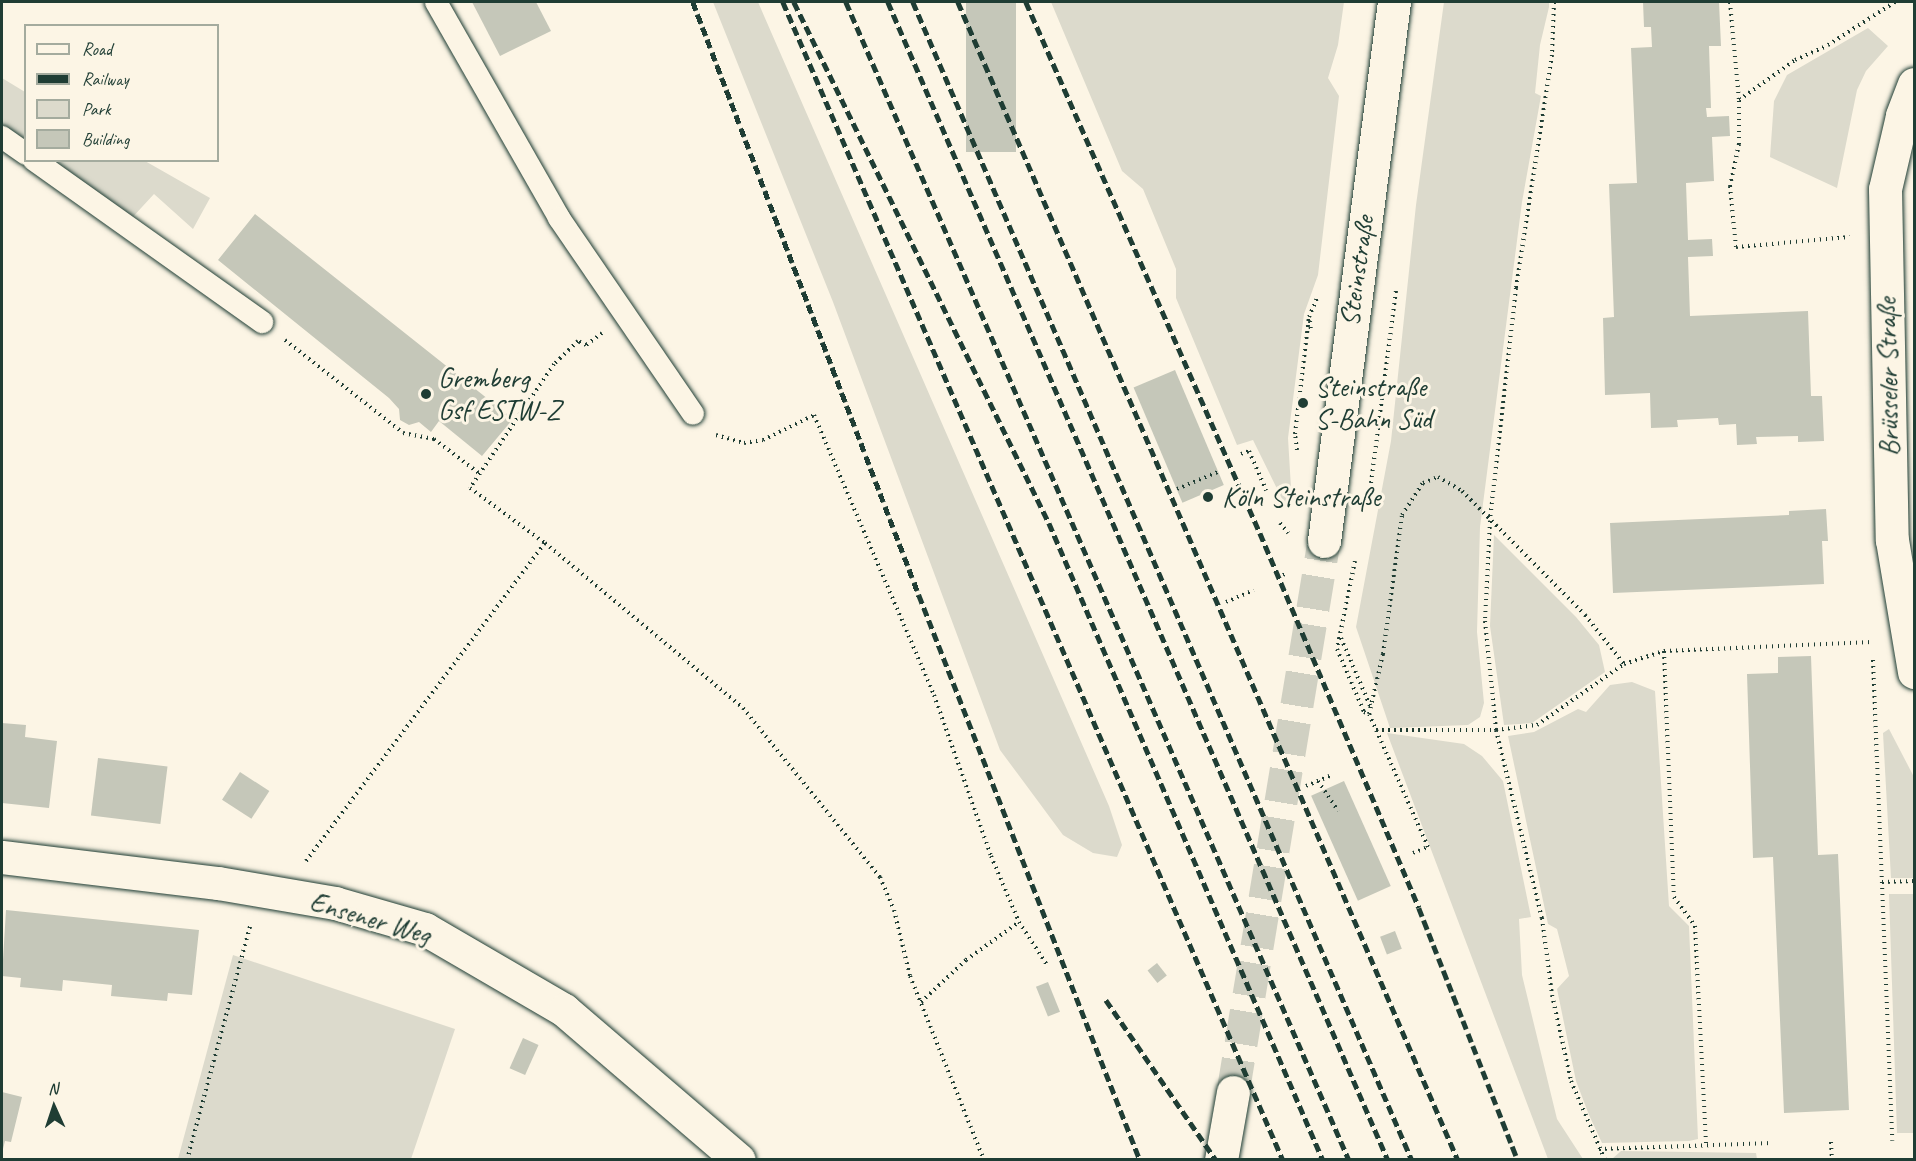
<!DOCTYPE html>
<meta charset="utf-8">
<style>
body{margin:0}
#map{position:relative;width:1916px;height:1161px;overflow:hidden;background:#fcf5e5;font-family:Caveat,sans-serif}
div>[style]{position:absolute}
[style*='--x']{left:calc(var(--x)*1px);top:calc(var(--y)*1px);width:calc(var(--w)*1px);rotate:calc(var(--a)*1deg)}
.green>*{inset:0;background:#dcdacc}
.building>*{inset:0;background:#c5c7b9;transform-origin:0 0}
.secondary-tunnel>*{height:33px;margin-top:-16.5px;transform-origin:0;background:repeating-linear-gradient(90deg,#d0d0c2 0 33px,transparent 0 49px)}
.path>*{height:4px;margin-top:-2px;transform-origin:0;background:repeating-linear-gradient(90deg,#1f3d34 0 1.5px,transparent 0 6px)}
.roads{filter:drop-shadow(0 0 2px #1f3d34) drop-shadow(0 0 2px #1f3d34)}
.lane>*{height:22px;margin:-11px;padding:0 11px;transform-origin:11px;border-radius:11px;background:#fcf5e5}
.street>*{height:33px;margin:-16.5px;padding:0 16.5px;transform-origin:16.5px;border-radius:16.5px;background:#fcf5e5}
.secondary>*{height:33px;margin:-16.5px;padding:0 16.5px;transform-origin:16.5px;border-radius:16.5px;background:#fcf5e5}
.rail>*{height:4.5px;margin-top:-2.25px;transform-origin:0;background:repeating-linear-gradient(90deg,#1f3d34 0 9px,transparent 0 13.5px)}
.path-bridge>*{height:4px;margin-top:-2px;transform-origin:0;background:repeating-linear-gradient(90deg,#1f3d34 0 1.5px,transparent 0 6px)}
.dots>*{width:16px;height:16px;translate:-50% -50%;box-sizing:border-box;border:3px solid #fcf5e5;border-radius:50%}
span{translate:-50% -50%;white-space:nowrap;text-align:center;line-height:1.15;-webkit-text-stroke:6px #fcf5e5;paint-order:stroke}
.street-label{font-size:28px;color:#1f3d34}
.poi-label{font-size:28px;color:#1f3d34}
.left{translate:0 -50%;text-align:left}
.frame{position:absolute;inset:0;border:3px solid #1f3d34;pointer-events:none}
.legend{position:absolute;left:24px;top:24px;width:195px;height:138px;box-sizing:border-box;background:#fcf5e5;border:2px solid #a4ab9e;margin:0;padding:8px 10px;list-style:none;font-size:18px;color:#1f3d34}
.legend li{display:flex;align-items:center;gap:12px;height:30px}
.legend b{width:30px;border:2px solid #a4ab9e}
.north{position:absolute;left:24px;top:1077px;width:60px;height:60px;-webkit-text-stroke:4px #fcf5e5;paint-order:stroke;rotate:357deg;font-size:16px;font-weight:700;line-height:24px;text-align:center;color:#1f3d34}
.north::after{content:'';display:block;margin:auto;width:21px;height:27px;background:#1f3d34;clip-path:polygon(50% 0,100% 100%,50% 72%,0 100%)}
</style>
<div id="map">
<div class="green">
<i style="clip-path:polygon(713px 2px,758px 2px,1109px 806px,1122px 845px,1117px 857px,1093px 853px,1063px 835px,1000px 750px,833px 302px)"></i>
<i style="clip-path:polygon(1051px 2px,1344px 2px,1338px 45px,1328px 78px,1339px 96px,1318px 275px,1304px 314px,1288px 438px,1291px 488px,1287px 509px,1253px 440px,1237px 445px,1176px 298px,1176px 269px,1143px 189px,1122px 171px)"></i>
<i style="clip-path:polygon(1444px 2px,1549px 2px,1549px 7px,1540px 45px,1535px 93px,1541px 96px,1522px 202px,1480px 527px,1477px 632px,1484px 703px,1480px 717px,1468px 725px,1390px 728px,1356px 627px,1391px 441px,1416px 205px)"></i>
<i style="clip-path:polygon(1868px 28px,1888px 46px,1866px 71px,1857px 90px,1837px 188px,1770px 157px,1774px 101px,1787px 75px)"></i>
<i style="clip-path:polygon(2px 78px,25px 92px,25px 145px,2px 128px)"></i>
<i style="clip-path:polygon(47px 161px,145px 161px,210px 198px,193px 229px,154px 194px,130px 220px)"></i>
<i style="clip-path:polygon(1494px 535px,1576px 617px,1599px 645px,1605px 672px,1532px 723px,1504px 725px,1490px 626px)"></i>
<i style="clip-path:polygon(1632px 682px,1655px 691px,1669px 906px,1689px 926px,1698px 1139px,1689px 1141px,1602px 1143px,1589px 1115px,1576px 1081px,1557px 989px,1569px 976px,1557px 929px,1548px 924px,1508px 736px,1534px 732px,1578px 709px,1586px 712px,1610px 685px)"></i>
<i style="clip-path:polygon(1889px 729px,1914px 777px,1914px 878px,1891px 878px,1883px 733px)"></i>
<i style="clip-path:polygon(1387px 733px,1464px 744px,1482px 756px,1503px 781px,1531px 917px,1519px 919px,1522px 975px,1557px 1119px,1583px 1159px,1548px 1159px)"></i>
<i style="clip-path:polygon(1889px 894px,1914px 894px,1914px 1133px,1897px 1133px)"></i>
<i style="clip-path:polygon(233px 955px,455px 1029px,411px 1159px,178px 1159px)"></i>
<i style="clip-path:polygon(1621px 1151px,1756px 1153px,1757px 1159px,1612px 1159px)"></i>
</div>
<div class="building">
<i style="clip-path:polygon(472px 2px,536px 2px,551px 31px,500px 56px)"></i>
<i style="left:966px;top:2px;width:50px;height:150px"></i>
<i style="clip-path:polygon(1643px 2px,1719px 2px,1721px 46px,1709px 46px,1711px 108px,1706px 108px,1707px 117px,1729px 116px,1730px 136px,1712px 137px,1714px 181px,1686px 183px,1688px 240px,1712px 239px,1713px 256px,1688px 257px,1690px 316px,1808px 311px,1811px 396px,1822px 396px,1824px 441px,1798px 442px,1798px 436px,1756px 437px,1757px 444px,1737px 445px,1736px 424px,1719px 425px,1718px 418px,1677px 420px,1678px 427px,1651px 428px,1650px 393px,1605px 395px,1603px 318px,1614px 317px,1609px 184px,1637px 183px,1631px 48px,1652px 47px,1651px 27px,1644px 27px)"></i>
<i style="clip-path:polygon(255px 214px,513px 419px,482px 456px,439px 421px,431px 432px,419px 422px,409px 425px,400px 420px,399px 409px,389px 398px,218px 260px)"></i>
<i style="left:1175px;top:370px;width:125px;height:45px;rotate:67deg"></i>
<i style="clip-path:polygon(1826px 509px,1828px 541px,1822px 541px,1824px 584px,1613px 593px,1610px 523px,1789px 515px,1789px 511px)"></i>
<i style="clip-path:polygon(1811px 656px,1818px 855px,1838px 854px,1849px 1110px,1784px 1113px,1773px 857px,1753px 858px,1747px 674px,1778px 673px,1778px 657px)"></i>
<i style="clip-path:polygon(2px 723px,26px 725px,25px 737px,57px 741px,49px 808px,2px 803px)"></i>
<i style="left:98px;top:758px;width:70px;height:58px;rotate:7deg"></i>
<i style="left:240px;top:772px;width:35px;height:33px;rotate:33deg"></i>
<i style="left:1344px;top:781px;width:115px;height:36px;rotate:66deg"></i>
<i style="clip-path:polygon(6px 910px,199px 930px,192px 995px,168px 993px,167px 1001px,111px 996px,112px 985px,63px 980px,62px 991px,20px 987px,21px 978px,2px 976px)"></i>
<i style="left:1395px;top:931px;width:19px;height:16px;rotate:69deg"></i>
<i style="left:1157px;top:963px;width:16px;height:12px;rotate:52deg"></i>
<i style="left:1048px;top:982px;width:32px;height:13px;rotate:68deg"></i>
<i style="left:523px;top:1038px;width:17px;height:33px;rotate:24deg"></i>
<i style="clip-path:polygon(2px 1092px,22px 1097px,11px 1142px,5px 1141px,2px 1153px)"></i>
</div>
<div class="secondary-tunnel">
<i style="--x:1233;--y:1092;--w:558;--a:-80.62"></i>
</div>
<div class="path">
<i style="--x:1554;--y:2;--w:53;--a:92.2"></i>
<i style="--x:1552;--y:55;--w:236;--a:98.8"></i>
<i style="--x:1516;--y:288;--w:234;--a:96.4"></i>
<i style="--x:1490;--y:521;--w:100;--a:92.9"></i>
<i style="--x:1485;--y:621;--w:110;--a:84.2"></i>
<i style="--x:1496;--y:730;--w:194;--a:76.3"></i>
<i style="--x:1542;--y:918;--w:78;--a:82.6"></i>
<i style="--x:1552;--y:995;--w:88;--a:77.5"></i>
<i style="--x:1571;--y:1081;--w:86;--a:66.7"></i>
<i style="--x:1730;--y:2;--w:99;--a:84.8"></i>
<i style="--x:1739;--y:101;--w:43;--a:90"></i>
<i style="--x:1739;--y:144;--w:43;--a:102.1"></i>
<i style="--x:1730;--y:186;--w:61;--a:84.4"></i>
<i style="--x:1736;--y:247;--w:114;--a:-5"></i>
<i style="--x:1739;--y:100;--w:69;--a:-35.5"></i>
<i style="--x:1795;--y:60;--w:36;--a:-24"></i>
<i style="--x:1828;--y:45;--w:80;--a:-32.7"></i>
<i style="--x:1310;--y:321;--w:9;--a:84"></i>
<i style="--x:602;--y:333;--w:20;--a:143"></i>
<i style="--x:586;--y:345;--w:9;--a:-153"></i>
<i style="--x:578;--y:341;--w:33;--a:136"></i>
<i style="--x:554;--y:364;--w:150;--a:124.1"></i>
<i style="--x:470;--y:488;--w:93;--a:36.3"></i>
<i style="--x:545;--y:543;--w:258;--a:39.8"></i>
<i style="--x:743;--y:708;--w:218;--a:51"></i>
<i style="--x:880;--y:877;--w:36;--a:67"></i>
<i style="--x:894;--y:910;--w:68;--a:76.4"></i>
<i style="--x:910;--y:976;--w:198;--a:68.1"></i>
<i style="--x:285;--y:340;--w:150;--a:38.2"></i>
<i style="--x:403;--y:433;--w:32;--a:11"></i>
<i style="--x:434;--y:439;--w:58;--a:37.3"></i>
<i style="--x:716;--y:435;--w:29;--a:16"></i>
<i style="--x:744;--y:443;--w:19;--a:-9"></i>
<i style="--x:763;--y:440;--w:57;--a:-26.1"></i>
<i style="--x:814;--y:415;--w:305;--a:66.8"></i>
<i style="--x:1297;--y:450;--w:16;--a:-97"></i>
<i style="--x:1295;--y:434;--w:118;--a:-83.2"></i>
<i style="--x:1309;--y:317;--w:21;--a:-67"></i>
<i style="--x:1241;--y:454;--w:9;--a:-21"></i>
<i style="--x:1249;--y:451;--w:43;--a:66.4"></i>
<i style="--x:1371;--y:483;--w:194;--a:-82.6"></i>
<i style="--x:1177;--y:489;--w:47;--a:-22.7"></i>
<i style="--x:1280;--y:523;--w:13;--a:51"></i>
<i style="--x:1355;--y:561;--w:90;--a:101.6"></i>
<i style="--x:1337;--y:649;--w:69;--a:66.8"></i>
<i style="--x:1364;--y:712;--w:5;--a:22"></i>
<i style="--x:1283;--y:575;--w:4;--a:-27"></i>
<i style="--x:1226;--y:602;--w:30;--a:-23"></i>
<i style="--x:1341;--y:638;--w:76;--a:66.8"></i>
<i style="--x:1664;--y:651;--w:246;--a:87.7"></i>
<i style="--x:1674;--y:897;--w:36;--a:54"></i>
<i style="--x:1695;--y:926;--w:220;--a:87.1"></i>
<i style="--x:1873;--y:660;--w:481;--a:87.7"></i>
<i style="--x:1376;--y:730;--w:120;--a:0"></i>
<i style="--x:1496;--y:730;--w:41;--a:-7"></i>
<i style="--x:1537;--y:725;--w:106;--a:-35"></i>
<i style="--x:1624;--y:664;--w:42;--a:-18"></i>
<i style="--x:1664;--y:651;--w:208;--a:-2.5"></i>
<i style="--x:1318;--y:781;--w:36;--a:56"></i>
<i style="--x:1306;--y:786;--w:28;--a:-23"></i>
<i style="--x:1413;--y:853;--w:16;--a:-22"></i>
<i style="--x:1428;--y:847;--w:145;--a:-113.9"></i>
<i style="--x:1369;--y:714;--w:62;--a:-76.9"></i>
<i style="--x:1383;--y:654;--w:140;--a:-82.2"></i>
<i style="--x:1402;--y:515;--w:38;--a:-57"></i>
<i style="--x:1423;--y:483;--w:16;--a:-22"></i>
<i style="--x:1438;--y:477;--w:28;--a:30"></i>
<i style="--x:1462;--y:491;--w:175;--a:45.2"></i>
<i style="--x:1585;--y:615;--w:63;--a:51.5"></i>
<i style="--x:991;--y:856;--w:72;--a:67"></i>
<i style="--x:1019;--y:922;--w:51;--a:56.9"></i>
<i style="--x:306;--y:861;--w:398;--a:-53.1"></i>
<i style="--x:1882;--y:882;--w:32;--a:-2"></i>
<i style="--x:921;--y:1002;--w:62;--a:-43"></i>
<i style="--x:966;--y:960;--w:65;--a:-35.6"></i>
<i style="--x:1831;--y:1142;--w:18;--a:87"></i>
<i style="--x:1599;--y:1149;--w:173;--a:-2"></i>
<i style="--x:187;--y:1160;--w:242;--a:-74.9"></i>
</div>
<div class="roads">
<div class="lane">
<i style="--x:436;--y:2;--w:249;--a:60.3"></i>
<i style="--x:559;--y:218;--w:237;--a:55.6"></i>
<i style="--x:2;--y:137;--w:29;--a:35"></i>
<i style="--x:34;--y:160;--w:280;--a:35.4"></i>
</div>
<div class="street">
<i style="--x:1914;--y:84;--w:34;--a:111"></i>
<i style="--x:1902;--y:116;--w:75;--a:103.1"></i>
<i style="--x:1885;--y:189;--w:351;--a:88.9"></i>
<i style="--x:1892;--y:540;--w:134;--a:80.5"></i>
<i style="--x:2;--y:857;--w:218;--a:6.9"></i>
<i style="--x:218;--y:883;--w:119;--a:9.7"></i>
<i style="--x:335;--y:903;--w:94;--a:16.1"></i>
<i style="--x:425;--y:929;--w:161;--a:30.2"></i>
<i style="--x:564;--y:1010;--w:230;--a:40.6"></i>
</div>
<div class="secondary">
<i style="--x:1324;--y:541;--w:544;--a:-82.6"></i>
<i style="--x:1221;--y:1160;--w:69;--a:-80"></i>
</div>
</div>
<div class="rail">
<i style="--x:693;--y:2;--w:635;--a:69.14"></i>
<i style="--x:919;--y:595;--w:607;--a:68.64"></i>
<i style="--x:783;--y:2;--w:1261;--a:66.65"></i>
<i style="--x:794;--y:2;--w:580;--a:63.92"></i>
<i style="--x:1049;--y:523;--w:693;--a:66.73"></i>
<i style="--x:846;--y:2;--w:1263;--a:66.52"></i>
<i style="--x:888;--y:2;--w:1261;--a:66.65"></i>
<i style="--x:913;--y:2;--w:1261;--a:66.69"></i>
<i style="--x:958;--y:2;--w:1261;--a:66.65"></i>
<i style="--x:1026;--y:2;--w:580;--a:66.22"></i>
<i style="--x:1260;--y:533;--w:407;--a:67"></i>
<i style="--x:1419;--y:908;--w:271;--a:68.6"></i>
<i style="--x:1106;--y:1000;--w:194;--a:55.5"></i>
</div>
<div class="path-bridge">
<i style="--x:934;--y:695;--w:171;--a:70.5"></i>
</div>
<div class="dots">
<i style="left:426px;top:394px;background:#1f3d34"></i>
<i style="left:1303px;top:403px;background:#1f3d34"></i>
<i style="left:1208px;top:497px;background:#1f3d34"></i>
</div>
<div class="street-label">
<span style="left:1357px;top:271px;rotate:-82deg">Steinstraße</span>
<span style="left:1888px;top:377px;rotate:-91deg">Brüsseler Straße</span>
<span style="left:370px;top:918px;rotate:16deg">Ensener Weg</span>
</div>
<div class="poi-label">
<span class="left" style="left:438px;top:394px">Gremberg<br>Gsf ESTW-Z</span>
<span class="left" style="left:1315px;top:403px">Steinstraße<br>S-Bahn Süd</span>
<span class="left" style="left:1222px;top:497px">Köln Steinstraße</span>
</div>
<div class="frame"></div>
<ul class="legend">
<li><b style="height:8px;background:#fcf5e5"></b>Road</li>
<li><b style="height:8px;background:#1f3d34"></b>Railway</li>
<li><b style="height:16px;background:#dcdacc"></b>Park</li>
<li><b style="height:16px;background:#c5c7b9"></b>Building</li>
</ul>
<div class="north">N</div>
</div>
